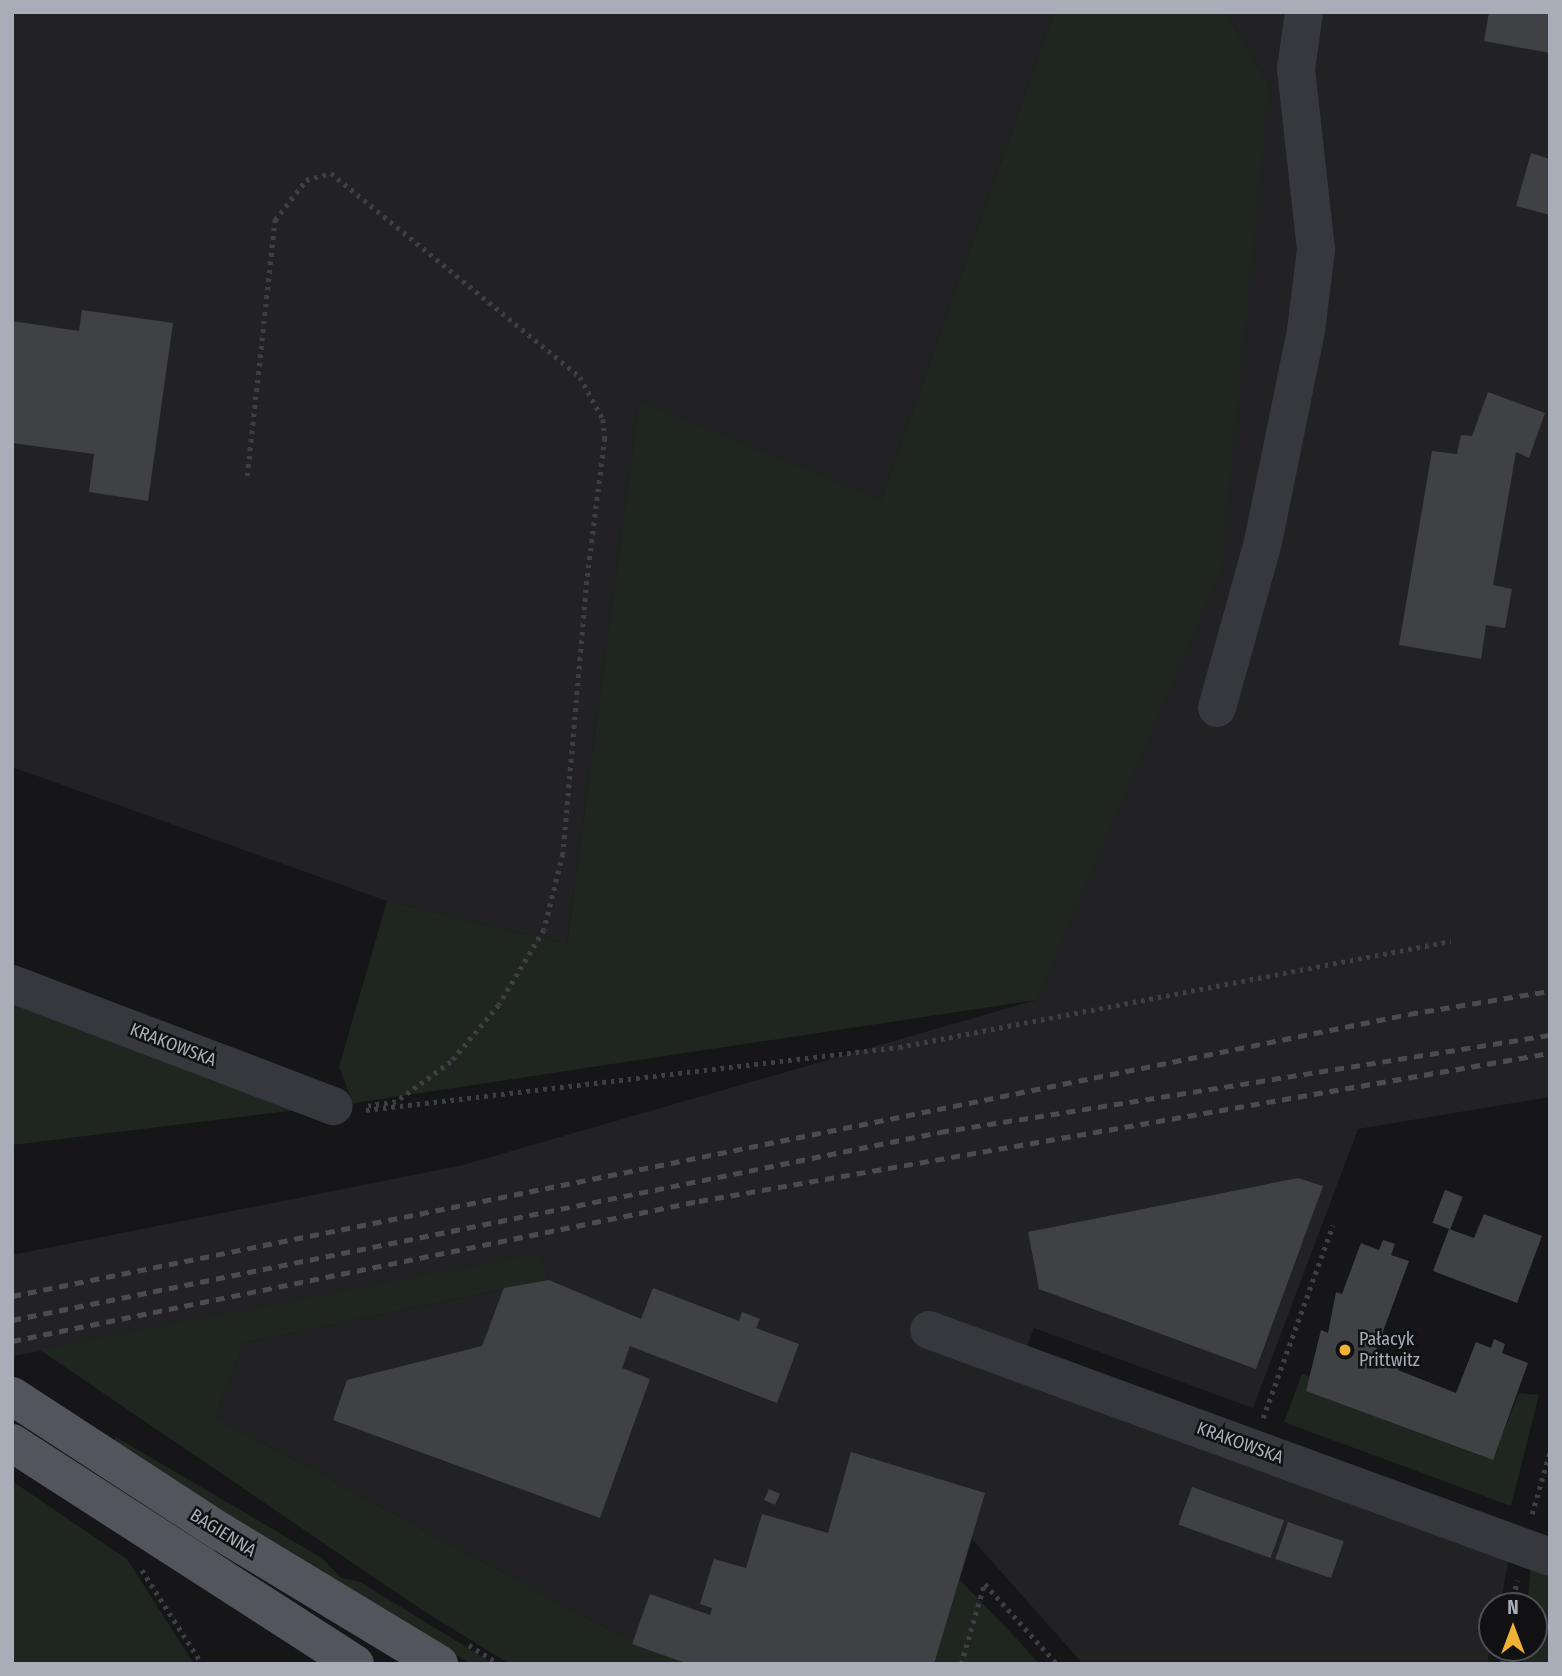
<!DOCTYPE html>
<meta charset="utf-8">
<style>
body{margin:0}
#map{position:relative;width:1562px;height:1676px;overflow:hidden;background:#161618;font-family:"Fira Sans Condensed",sans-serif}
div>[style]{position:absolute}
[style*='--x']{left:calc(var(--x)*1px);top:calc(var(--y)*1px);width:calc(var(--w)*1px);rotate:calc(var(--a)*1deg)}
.built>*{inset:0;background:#222225}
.green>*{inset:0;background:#1e261f}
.building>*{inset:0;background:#404145;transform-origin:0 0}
.path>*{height:4.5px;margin-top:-2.25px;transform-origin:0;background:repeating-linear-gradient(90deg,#3d3f44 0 3.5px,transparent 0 8.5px)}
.minor>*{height:38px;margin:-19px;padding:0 19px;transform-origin:19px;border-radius:19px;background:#37383d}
.major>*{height:38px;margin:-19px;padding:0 19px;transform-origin:19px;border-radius:19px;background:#53555c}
.rail>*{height:5px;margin-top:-2.5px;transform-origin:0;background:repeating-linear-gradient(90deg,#4a4c52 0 9px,transparent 0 16px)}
.dots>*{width:19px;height:19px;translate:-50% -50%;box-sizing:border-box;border:4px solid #111113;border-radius:50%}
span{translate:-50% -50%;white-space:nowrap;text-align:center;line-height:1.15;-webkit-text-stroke:5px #111113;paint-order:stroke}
.street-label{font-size:18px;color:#a8adb8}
.poi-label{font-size:18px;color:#a8adb8}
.left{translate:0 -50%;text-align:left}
.frame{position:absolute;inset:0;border:14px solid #a8adb8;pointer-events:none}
.north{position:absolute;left:1478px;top:1592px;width:70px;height:70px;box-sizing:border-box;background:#111113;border:2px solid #4d4f55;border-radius:50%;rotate:0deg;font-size:19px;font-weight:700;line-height:28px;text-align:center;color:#a8adb8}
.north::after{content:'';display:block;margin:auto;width:24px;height:32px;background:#f2b134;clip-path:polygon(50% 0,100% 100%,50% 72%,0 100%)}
</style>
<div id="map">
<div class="built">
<i style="clip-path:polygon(12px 12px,1054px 12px,881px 500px,639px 402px,567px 944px,387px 901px,12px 767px)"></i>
<i style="clip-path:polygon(1226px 12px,1550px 12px,1550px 1097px,1358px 1129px,1253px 1408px,1034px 1328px,1015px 1377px,1509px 1558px,1500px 1606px,1492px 1606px,1488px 1664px,1083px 1664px,972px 1539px,934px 1664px,639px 1646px,215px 1417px,244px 1343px,549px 1280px,542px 1266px,12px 1356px,12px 1255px,463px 1165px,1036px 1000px,1269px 85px)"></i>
</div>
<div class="green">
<i style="clip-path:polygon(1054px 12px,1226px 12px,1269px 85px,1221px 569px,1036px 1000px,354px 1103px,12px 1145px,12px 993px,175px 1053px,353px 1103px,339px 1067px,387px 901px,567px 944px,639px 401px,881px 500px)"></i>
<i style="clip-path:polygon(537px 1254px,549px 1280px,244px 1343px,215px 1417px,639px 1646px,688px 1664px,510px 1664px,422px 1610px,40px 1350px)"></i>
<i style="clip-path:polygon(1302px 1374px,1311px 1377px,1307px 1391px,1492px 1460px,1519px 1393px,1539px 1395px,1511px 1506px,1284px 1422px)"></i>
<i style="clip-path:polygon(116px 1437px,322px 1558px,341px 1578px,360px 1582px,494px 1664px,471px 1664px,235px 1520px,113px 1442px)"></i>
<i style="clip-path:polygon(12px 1481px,127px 1559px,194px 1664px,12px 1664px)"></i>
<i style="clip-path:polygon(1531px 1566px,1550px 1574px,1550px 1664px,1522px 1664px,1523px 1648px,1534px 1648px,1534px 1606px,1527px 1606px)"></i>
<i style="clip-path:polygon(959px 1579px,1017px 1639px,1039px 1664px,934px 1664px)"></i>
</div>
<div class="building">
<i style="clip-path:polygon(1489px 12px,1550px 12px,1550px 53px,1484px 41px)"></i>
<i style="clip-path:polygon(1531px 153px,1550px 159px,1550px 215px,1516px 206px)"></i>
<i style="clip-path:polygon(82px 310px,173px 323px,148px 501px,89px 492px,94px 454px,12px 443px,12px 321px,79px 331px)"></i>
<i style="clip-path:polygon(1488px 392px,1545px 413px,1529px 458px,1516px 452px,1493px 585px,1512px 589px,1505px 628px,1486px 625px,1481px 659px,1399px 645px,1432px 451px,1457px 454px,1461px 435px,1472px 436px)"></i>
<i style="clip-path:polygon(1298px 1178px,1323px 1186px,1256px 1369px,1039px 1289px,1028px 1232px)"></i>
<i style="left:1445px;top:1190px;width:19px;height:35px;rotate:21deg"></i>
<i style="clip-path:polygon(1484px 1214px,1542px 1236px,1517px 1303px,1433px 1271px,1449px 1229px,1474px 1238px)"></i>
<i style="clip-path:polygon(1383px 1240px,1395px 1244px,1391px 1255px,1409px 1261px,1375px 1353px,1401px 1363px,1398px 1370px,1456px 1393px,1476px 1342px,1491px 1348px,1494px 1339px,1505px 1344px,1502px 1353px,1528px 1363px,1493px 1460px,1306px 1391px,1321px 1330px,1328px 1333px,1336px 1292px,1342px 1294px,1361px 1243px,1379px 1250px)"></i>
<i style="clip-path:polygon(549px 1280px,641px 1319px,653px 1288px,739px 1321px,742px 1312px,760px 1319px,756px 1328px,799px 1344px,777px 1403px,630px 1346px,622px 1368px,650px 1379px,600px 1518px,333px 1420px,347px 1380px,482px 1346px,504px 1288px)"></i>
<i style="clip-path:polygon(851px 1452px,985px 1493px,934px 1664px,688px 1664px,632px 1644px,650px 1594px,710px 1615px,712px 1608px,700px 1604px,714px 1559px,746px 1568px,762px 1514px,828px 1533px)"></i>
<i style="left:1192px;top:1487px;width:98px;height:40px;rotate:20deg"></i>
<i style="left:769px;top:1489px;width:12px;height:12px;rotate:24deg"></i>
<i style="left:1288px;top:1522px;width:59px;height:39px;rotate:19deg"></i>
</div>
<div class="path">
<i style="--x:247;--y:476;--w:258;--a:-83.8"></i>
<i style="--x:275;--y:220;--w:51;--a:-52.2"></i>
<i style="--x:306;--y:180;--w:26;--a:-16"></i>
<i style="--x:331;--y:173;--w:322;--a:39.3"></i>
<i style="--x:580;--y:377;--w:48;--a:61.3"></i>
<i style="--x:603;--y:419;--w:19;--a:84"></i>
<i style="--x:605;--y:438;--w:144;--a:97.2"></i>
<i style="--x:587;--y:581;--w:274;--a:95"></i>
<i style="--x:563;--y:854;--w:78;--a:104"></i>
<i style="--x:544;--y:930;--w:87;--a:121"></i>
<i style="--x:499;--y:1005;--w:75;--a:130.1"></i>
<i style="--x:451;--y:1062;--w:68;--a:144"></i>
<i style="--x:396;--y:1102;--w:28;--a:172"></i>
<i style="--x:366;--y:1110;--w:537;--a:-6.74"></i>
<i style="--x:899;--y:1047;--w:562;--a:-10.87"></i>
<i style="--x:1263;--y:1418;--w:205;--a:-70.1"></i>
<i style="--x:1532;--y:1514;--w:66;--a:-74.1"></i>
<i style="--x:142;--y:1570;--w:112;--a:57.4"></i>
<i style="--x:985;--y:1584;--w:108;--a:48"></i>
<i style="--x:1512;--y:1606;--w:26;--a:-79"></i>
<i style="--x:469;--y:1645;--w:36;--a:32"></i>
<i style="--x:961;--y:1664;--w:82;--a:-73.8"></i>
<i style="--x:1502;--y:1664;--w:16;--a:-79"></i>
</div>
<div class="minor">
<i style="--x:1217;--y:708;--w:172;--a:-74.5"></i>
<i style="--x:1263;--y:542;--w:215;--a:-78.5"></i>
<i style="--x:1306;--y:331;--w:82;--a:-83"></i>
<i style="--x:1316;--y:250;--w:182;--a:-96.3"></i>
<i style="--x:1296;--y:69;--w:58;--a:-82"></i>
<i style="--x:12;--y:984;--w:344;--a:20.8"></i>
<i style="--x:929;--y:1330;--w:661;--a:20.08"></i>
</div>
<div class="major">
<i style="--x:12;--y:1396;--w:249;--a:33.1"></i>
<i style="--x:221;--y:1532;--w:255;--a:31.2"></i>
<i style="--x:12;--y:1443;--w:408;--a:32.8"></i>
</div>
<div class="rail">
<i style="--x:12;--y:1296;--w:1425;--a:-11.41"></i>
<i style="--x:1409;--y:1014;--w:143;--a:-9.3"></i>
<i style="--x:12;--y:1320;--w:947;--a:-11.45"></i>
<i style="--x:940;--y:1132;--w:618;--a:-9.04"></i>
<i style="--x:12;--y:1341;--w:701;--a:-11.52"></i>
<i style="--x:699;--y:1201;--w:864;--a:-9.87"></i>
</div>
<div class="dots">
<i style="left:1345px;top:1350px;background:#f2b134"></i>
</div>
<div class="street-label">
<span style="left:173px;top:1045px;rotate:21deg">KRAKOWSKA</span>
<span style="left:1240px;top:1443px;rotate:20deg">KRAKOWSKA</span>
<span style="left:223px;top:1533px;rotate:32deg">BAGIENNA</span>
</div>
<div class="poi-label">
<span class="left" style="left:1359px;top:1350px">Pałacyk<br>Prittwitz</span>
</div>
<div class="frame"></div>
<div class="north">N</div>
</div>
